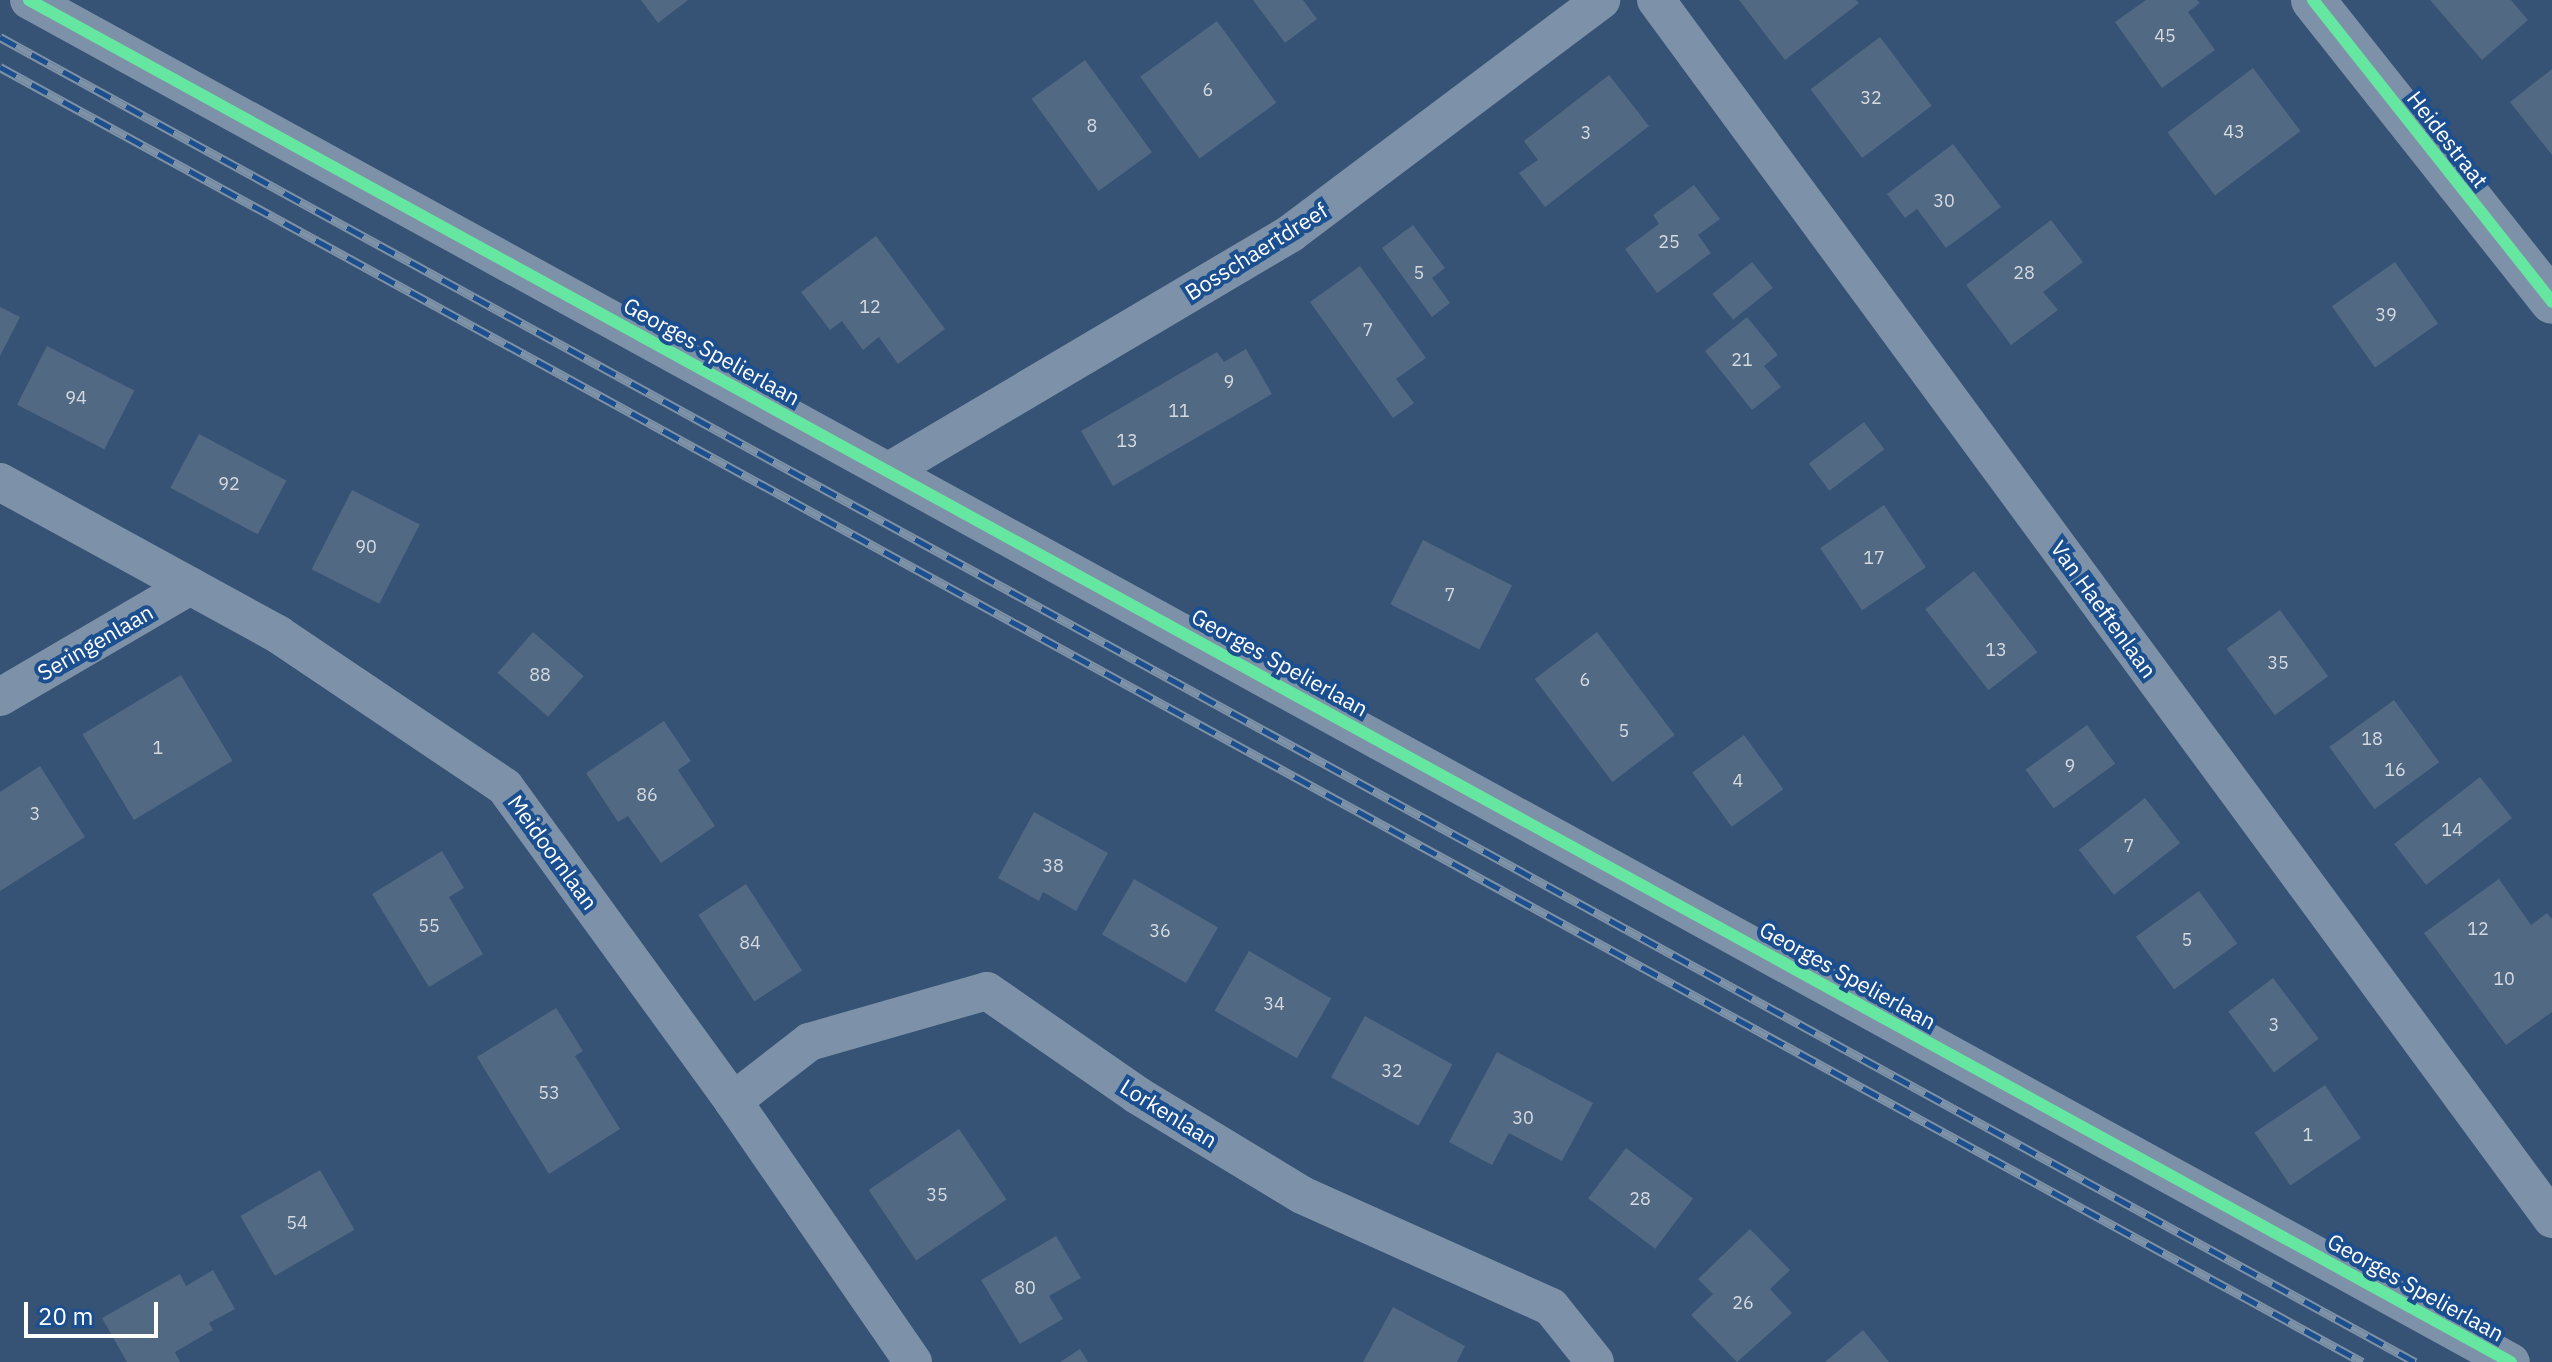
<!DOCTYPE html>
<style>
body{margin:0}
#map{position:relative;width:2552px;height:1362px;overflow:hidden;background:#365274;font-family:"IBM Plex Sans",sans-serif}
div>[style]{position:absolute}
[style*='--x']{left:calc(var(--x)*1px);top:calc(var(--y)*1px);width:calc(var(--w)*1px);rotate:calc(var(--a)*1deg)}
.building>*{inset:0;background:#526984;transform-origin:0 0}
.minor>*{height:38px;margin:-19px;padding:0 19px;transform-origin:19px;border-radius:19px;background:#7d92a8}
.tertiary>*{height:44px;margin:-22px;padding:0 22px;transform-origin:22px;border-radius:22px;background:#7d92a8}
.rail>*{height:9px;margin-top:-4.5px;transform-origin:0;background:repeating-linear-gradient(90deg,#1b4f8f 0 18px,#7e92a7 0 36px);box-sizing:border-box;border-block:2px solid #7e92a7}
.cycleway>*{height:12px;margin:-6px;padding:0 6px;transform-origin:6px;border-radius:6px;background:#66e7a1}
span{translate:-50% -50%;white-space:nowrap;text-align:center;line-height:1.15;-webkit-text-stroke:8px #1b4f8f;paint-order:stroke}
.number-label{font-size:18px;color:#d4dae0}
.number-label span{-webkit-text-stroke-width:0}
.street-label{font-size:22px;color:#fff}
.scale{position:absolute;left:24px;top:1302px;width:134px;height:36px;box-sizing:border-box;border:4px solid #fff;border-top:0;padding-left:10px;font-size:24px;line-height:28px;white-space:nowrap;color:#fff;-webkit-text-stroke:6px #1b4f8f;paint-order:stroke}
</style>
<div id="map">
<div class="building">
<i style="clip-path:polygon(641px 0,688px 0,658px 23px)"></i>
<i style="clip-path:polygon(1253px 0,1303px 0,1317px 19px,1285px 43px)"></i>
<i style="clip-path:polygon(1739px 0,1856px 0,1859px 3px,1785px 60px)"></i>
<i style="clip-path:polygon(2146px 0,2197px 0,2200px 3px,2188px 12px,2215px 50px,2162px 88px,2115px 22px)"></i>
<i style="clip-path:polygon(2430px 0,2511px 0,2528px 20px,2482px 60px)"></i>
<i style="left:1217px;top:21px;width:101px;height:95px;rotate:54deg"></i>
<i style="left:1880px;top:37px;width:86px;height:87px;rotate:53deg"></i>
<i style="left:1085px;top:60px;width:114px;height:66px;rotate:54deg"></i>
<i style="left:2253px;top:68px;width:79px;height:107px;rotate:53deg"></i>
<i style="clip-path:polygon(2552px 69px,2552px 155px,2510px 102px)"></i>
<i style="clip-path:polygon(1609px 75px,1649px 126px,1545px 207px,1519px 173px,1538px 160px,1524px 141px)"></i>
<i style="clip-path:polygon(1953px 144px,2001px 207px,1946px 248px,1917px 209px,1905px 218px,1887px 194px)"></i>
<i style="clip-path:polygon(1694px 185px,1720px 219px,1698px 235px,1711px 253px,1657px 293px,1625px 249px,1659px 224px,1653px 215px)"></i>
<i style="clip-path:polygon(2051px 220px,2083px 262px,2043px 292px,2058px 310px,2011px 345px,1966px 285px)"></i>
<i style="clip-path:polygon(1413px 225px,1445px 268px,1432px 278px,1450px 303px,1432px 317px,1382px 248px)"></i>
<i style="clip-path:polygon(876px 236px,945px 329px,898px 364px,879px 337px,863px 350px,842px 321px,830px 330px,801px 292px)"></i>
<i style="left:1752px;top:262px;width:33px;height:51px;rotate:51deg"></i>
<i style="left:2395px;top:262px;width:75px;height:77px;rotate:55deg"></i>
<i style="clip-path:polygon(1360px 266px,1426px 358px,1396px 379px,1414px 403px,1393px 418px,1310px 302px)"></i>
<i style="clip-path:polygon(0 307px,20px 317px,0 356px)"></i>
<i style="clip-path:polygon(1747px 317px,1778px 355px,1764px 366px,1781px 387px,1752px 410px,1705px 351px)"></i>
<i style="left:47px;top:346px;width:98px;height:66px;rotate:27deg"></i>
<i style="clip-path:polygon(1246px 349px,1272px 394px,1113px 486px,1081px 431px,1217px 352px,1224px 362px)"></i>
<i style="left:1864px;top:422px;width:34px;height:69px;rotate:53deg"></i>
<i style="left:199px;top:434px;width:99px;height:61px;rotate:28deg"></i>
<i style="left:352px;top:490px;width:76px;height:89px;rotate:27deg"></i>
<i style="left:1884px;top:505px;width:75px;height:77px;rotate:56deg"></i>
<i style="left:1423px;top:540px;width:100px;height:72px;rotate:27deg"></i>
<i style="left:1974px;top:571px;width:103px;height:62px;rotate:52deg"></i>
<i style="left:2280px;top:610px;width:82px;height:66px;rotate:54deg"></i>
<i style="left:533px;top:632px;width:67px;height:54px;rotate:41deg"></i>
<i style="left:1597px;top:632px;width:129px;height:78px;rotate:53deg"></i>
<i style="left:181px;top:675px;width:100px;height:115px;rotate:59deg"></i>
<i style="left:2394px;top:700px;width:77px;height:80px;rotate:54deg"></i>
<i style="clip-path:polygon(664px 721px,691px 761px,678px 770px,715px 826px,661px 863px,628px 816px,618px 822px,586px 773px)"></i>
<i style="left:2087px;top:725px;width:48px;height:76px;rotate:54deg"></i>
<i style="left:1744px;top:735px;width:67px;height:64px;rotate:54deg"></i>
<i style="clip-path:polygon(40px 766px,85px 837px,0 891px,0 792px)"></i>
<i style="left:2480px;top:777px;width:52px;height:109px;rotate:52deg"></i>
<i style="left:2145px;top:798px;width:57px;height:84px;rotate:52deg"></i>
<i style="clip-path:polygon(1034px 812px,1108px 853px,1076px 911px,1043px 892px,1039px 901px,998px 878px)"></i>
<i style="clip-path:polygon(442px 851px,464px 888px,449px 897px,483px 954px,429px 987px,372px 894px)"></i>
<i style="left:1134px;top:879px;width:97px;height:64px;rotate:30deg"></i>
<i style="clip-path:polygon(2499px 879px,2531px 925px,2547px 913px,2552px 919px,2552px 1012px,2506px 1045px,2424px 933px)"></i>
<i style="left:746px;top:884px;width:103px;height:57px;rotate:57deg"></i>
<i style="left:2199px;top:891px;width:65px;height:78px;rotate:54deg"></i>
<i style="left:1249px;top:951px;width:95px;height:69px;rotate:30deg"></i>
<i style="left:2273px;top:978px;width:76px;height:56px;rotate:53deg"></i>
<i style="clip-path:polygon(556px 1008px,583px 1051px,575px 1056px,620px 1129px,549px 1174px,477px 1057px)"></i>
<i style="left:1365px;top:1016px;width:100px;height:70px;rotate:29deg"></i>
<i style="clip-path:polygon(1497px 1052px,1593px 1103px,1562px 1161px,1509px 1133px,1492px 1165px,1449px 1142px)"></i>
<i style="left:2325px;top:1085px;width:64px;height:85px;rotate:56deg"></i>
<i style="left:959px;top:1129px;width:85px;height:109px;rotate:56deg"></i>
<i style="left:1626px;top:1148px;width:84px;height:63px;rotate:37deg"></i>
<i style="left:320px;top:1170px;width:69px;height:92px;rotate:60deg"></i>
<i style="clip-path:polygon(1750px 1229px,1790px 1270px,1770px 1289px,1792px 1313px,1737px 1362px,1691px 1315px,1713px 1294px,1698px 1279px)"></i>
<i style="clip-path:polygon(1056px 1236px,1081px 1278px,1049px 1296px,1063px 1319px,1020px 1344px,981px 1280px)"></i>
<i style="clip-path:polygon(213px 1270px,235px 1309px,209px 1323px,213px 1330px,175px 1352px,180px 1362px,127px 1362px,102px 1318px,180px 1274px,186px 1286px)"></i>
<i style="clip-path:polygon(1393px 1307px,1465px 1346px,1457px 1362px,1363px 1362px)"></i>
<i style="clip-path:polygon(1863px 1330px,1889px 1362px,1825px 1362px)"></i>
<i style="clip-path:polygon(1080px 1349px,1088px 1362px,1060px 1362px)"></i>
</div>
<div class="minor">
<i style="--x:29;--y:0;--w:2831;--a:28.76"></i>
<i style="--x:1656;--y:0;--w:1513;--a:53.68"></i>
<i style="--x:889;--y:471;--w:467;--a:-30.6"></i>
<i style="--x:1291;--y:233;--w:388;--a:-36.9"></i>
<i style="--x:0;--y:482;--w:318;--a:28.7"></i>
<i style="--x:279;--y:635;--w:272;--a:33.9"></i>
<i style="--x:505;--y:787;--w:388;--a:54"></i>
<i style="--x:733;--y:1101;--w:317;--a:55.4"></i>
<i style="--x:0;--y:697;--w:220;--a:-30.3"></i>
<i style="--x:733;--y:1101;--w:96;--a:-37.8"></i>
<i style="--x:809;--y:1042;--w:185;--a:-16"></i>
<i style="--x:987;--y:991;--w:183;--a:34.7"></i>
<i style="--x:1137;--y:1095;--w:193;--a:31.2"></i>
<i style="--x:1302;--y:1195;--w:273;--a:24.2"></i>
<i style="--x:1551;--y:1307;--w:70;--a:51.3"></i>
</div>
<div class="tertiary">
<i style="--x:2313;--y:0;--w:385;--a:51.6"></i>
</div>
<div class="rail">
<i style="--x:0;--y:37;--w:2755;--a:28.75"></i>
<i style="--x:0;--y:67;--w:2694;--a:28.73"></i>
</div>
<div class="cycleway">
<i style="--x:29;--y:0;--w:2831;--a:28.76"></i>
<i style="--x:2313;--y:0;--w:385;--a:51.6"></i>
</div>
<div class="number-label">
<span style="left:2165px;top:36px">45</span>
<span style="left:1208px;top:90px">6</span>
<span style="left:1871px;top:98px">32</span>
<span style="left:1092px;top:126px">8</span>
<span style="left:2234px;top:132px">43</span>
<span style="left:1586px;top:133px">3</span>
<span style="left:1944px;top:201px">30</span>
<span style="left:1669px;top:242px">25</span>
<span style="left:1419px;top:273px">5</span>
<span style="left:2024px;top:273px">28</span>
<span style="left:870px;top:307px">12</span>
<span style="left:2386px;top:315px">39</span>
<span style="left:1368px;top:330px">7</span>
<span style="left:1742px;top:360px">21</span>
<span style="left:1229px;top:382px">9</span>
<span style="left:76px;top:398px">94</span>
<span style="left:1179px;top:411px">11</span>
<span style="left:1127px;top:441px">13</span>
<span style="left:229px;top:484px">92</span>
<span style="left:366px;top:547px">90</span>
<span style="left:1874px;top:558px">17</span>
<span style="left:1450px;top:595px">7</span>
<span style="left:1996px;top:650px">13</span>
<span style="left:2278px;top:663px">35</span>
<span style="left:540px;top:675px">88</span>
<span style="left:1585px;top:680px">6</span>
<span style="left:1624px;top:731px">5</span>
<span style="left:2372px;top:739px">18</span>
<span style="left:158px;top:748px">1</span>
<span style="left:2070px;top:766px">9</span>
<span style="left:2395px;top:770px">16</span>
<span style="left:1738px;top:781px">4</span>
<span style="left:647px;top:795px">86</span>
<span style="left:35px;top:814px">3</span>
<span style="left:2452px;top:830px">14</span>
<span style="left:2129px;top:846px">7</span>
<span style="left:1053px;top:866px">38</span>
<span style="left:429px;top:926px">55</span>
<span style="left:2478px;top:929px">12</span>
<span style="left:1160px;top:931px">36</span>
<span style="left:2187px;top:940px">5</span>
<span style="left:750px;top:943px">84</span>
<span style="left:2504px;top:979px">10</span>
<span style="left:1274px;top:1004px">34</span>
<span style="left:2274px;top:1025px">3</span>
<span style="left:1392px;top:1071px">32</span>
<span style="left:549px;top:1093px">53</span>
<span style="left:1523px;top:1118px">30</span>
<span style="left:2308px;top:1135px">1</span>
<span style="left:937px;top:1195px">35</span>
<span style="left:1640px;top:1199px">28</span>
<span style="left:297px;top:1223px">54</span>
<span style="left:1025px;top:1288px">80</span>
<span style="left:1743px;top:1303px">26</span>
</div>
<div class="street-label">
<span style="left:2448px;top:139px;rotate:52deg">Heidestraat</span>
<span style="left:1256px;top:251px;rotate:-32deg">Bosschaertdreef</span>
<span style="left:712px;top:351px;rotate:29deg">Georges Spelierlaan</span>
<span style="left:2104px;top:609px;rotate:54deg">Van Haeftenlaan</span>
<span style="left:95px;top:642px;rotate:-30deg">Seringenlaan</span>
<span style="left:1280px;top:662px;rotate:29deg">Georges Spelierlaan</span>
<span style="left:553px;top:852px;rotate:54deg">Meidoornlaan</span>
<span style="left:1848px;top:975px;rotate:29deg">Georges Spelierlaan</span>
<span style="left:1169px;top:1113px;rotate:32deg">Lorkenlaan</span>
<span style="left:2416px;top:1287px;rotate:29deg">Georges Spelierlaan</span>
</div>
<div class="scale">20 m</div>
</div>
